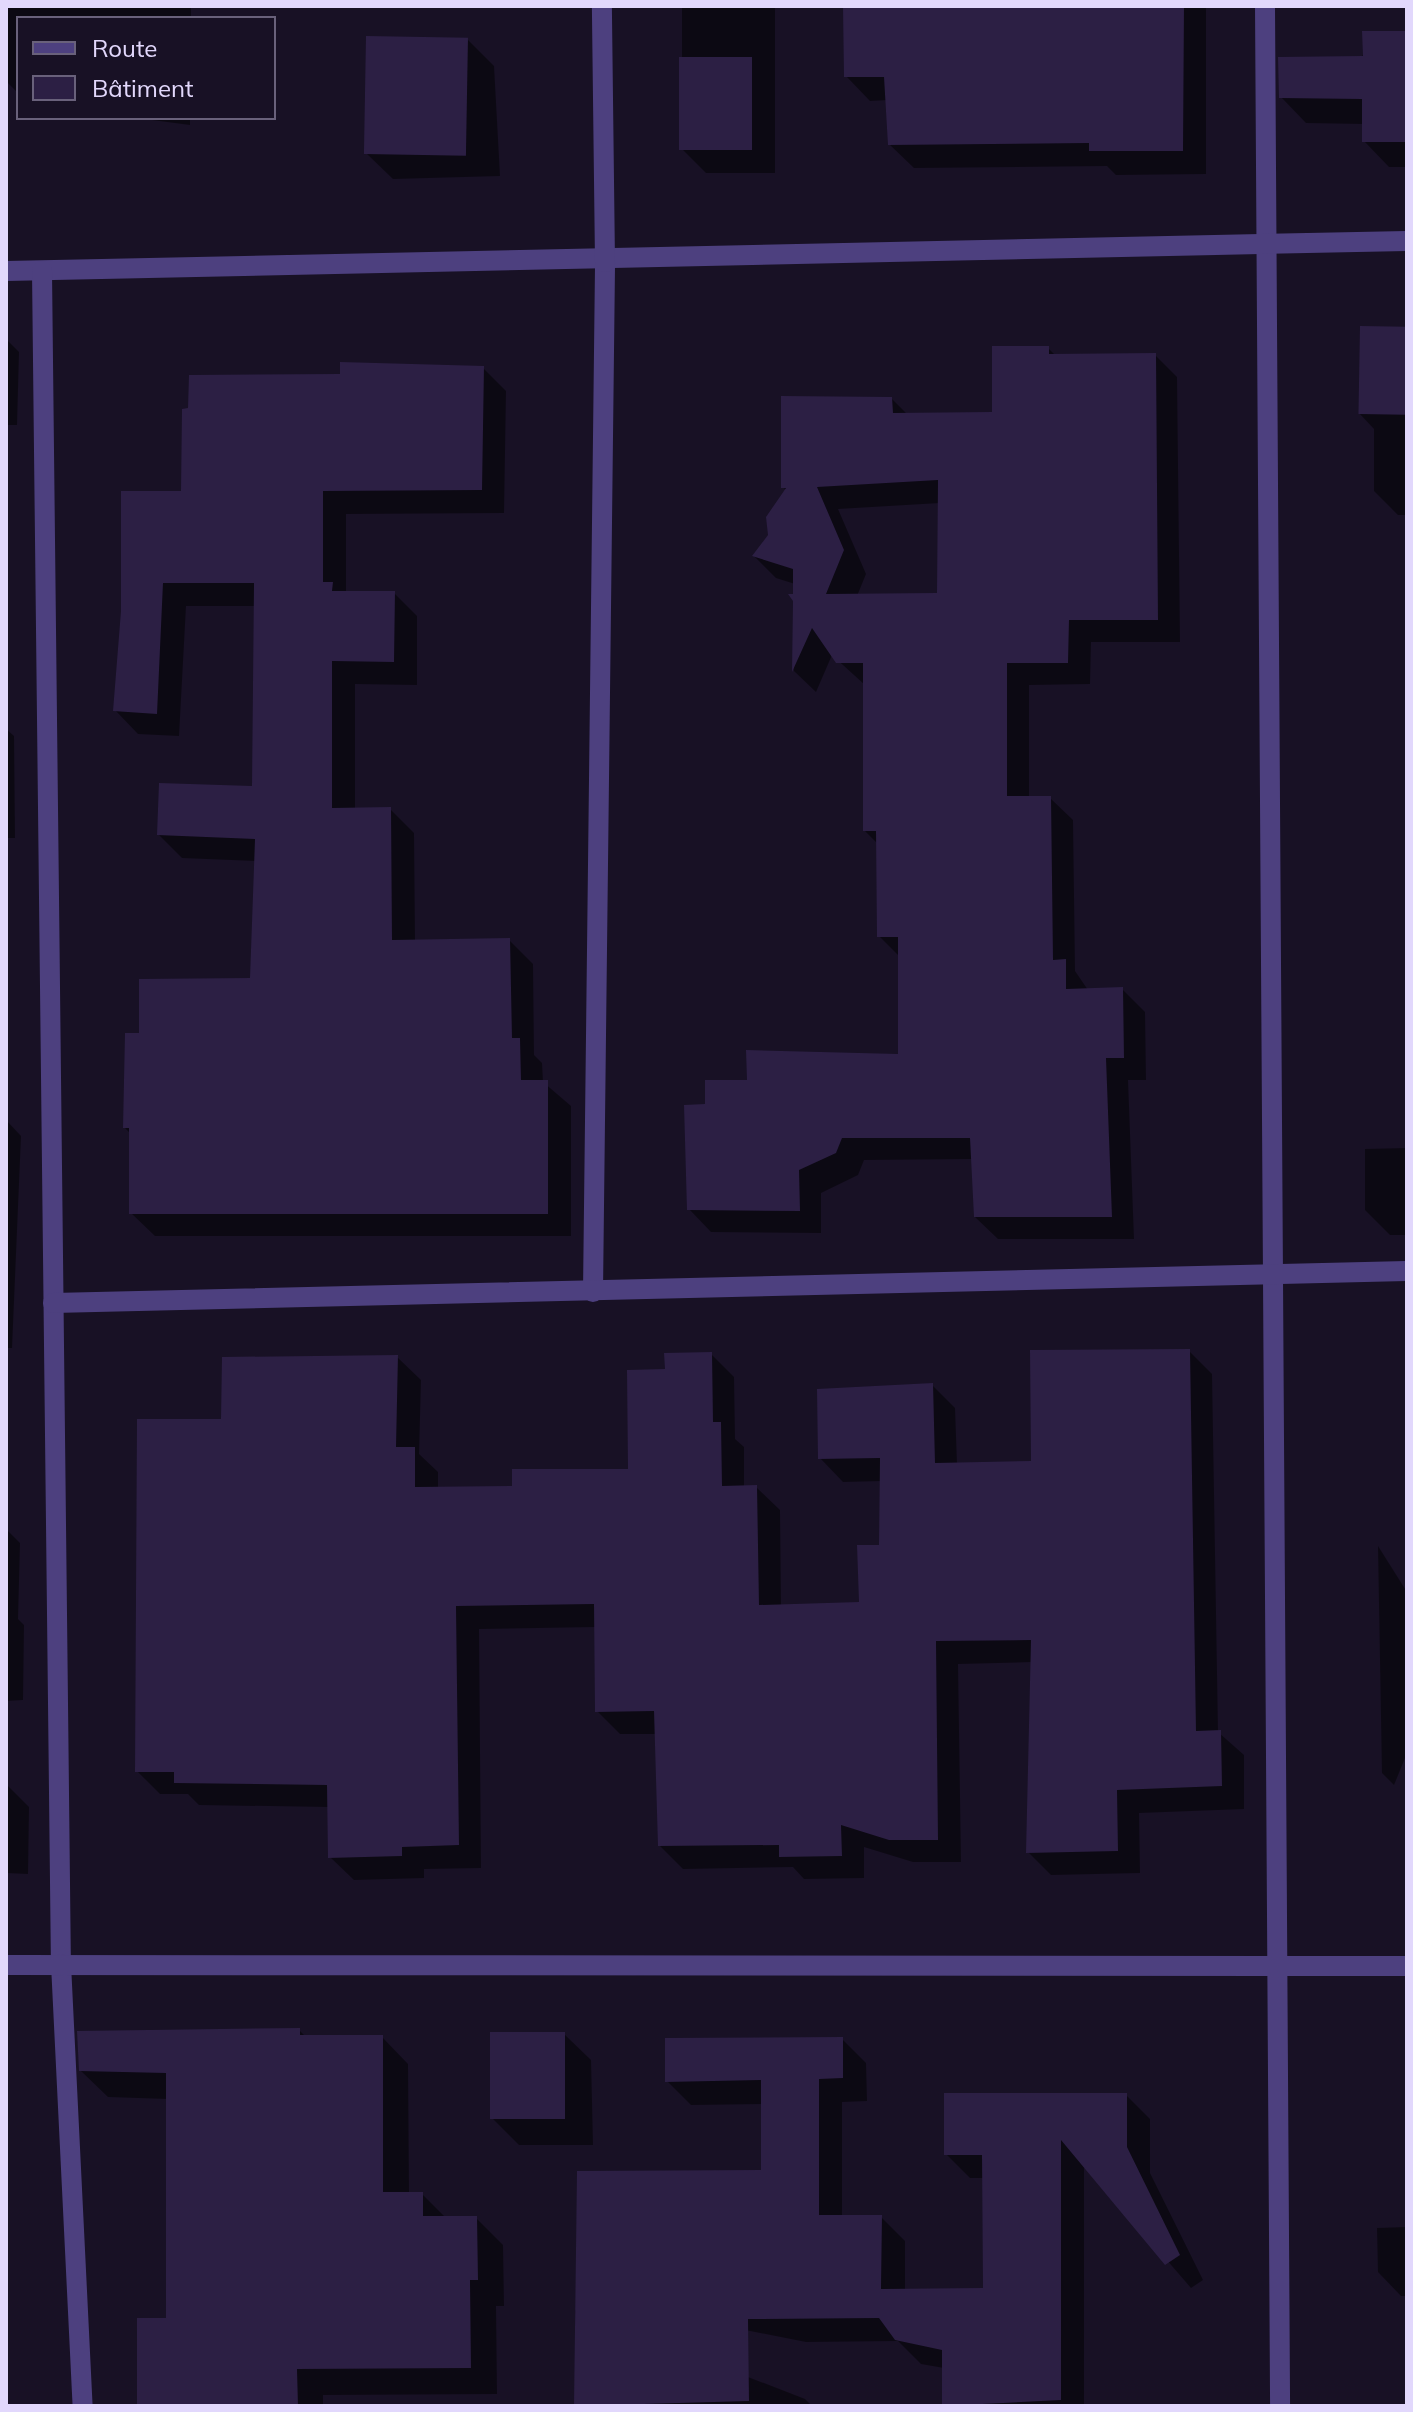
<!DOCTYPE html>
<meta charset="utf-8">
<style>
body{margin:0}
#map{position:relative;width:1413px;height:2412px;overflow:hidden;background:#181125;font-family:Mulish,sans-serif}
div>[style]{position:absolute}
[style*='--x']{left:calc(var(--x)*1px);top:calc(var(--y)*1px);width:calc(var(--w)*1px);rotate:calc(var(--a)*1deg)}
.shadow>*{inset:0;background:#0007}
.building>*{inset:0;background:#2c1f44;transform-origin:0 0}
.street>*{height:20px;margin:-10px;padding:0 10px;transform-origin:10px;border-radius:10px;background:#4d407f}
span{translate:-50% -50%;white-space:nowrap;text-align:center;line-height:1.15;-webkit-text-stroke:6px #181125;paint-order:stroke}
.frame{position:absolute;inset:0;border:8px solid #e2d8fc;pointer-events:none}
.legend{position:absolute;left:16px;top:16px;width:260px;height:104px;box-sizing:border-box;background:#181125;border:2px solid #69617b;margin:0;padding:10px 14px;list-style:none;font-size:24px;color:#e2d8fc}
.legend li{display:flex;align-items:center;gap:16px;height:40px}
.legend b{width:40px;border:2px solid #69617b}
</style>
<div id="map">
<div class="shadow">
<i style="clip-path:polygon(6px 6px,191px 6px,191px 18px,18px 18px,18px 93px,6px 81px)"></i>
<i style="clip-path:polygon(682px 6px,775px 6px,775px 173px,706px 173px,682px 149px)"></i>
<i style="clip-path:polygon(845px 6px,1206px 6px,1206px 174px,1116px 175px,1107px 166px,914px 168px,889px 144px,888px 100px,870px 101px,846px 76px)"></i>
<i style="clip-path:polygon(1407px 33px,1407px 167px,1389px 167px,1364px 141px,1364px 124px,1306px 123px,1281px 97px)"></i>
<i style="clip-path:polygon(467px 39px,494px 66px,500px 176px,393px 179px,366px 153px)"></i>
<i style="clip-path:polygon(137px 118px,190px 118px,190px 125px)"></i>
<i style="clip-path:polygon(1407px 327px,1407px 515px,1398px 515px,1374px 491px,1374px 429px,1359px 413px)"></i>
<i style="clip-path:polygon(6px 339px,19px 352px,17px 425px,6px 425px)"></i>
<i style="clip-path:polygon(evenodd,1048px 348px,1056px 356px,1155px 355px,1177px 377px,1180px 642px,1091px 642px,1090px 684px,1029px 685px,1029px 798px,1050px 798px,1073px 820px,1075px 971px,1088px 990px,1122px 989px,1145px 1012px,1146px 1080px,1128px 1080px,1134px 1239px,998px 1239px,975px 1217px,973px 1159px,864px 1160px,858px 1175px,821px 1193px,821px 1233px,711px 1232px,689px 1209px,707px 1106px,749px 1082px,900px 1056px,900px 957px,879px 936px,878px 844px,865px 831px,865px 685px,832px 655px,816px 692px,794px 671px,795px 584px,776px 578px,754px 556px,770px 536px,787px 491px,783px 487px,892px 399px,908px 415px,994px 414px,1048px 348px,940px 503px,939px 595px,857px 596px,866px 574px,838px 509px,940px 503px)"></i>
<i style="clip-path:polygon(483px 368px,506px 391px,504px 513px,346px 514px,346px 593px,394px 593px,417px 616px,417px 685px,355px 684px,355px 810px,390px 809px,414px 833px,415px 941px,509px 940px,533px 964px,534px 1055px,542px 1063px,543px 1082px,571px 1106px,571px 1236px,155px 1236px,131px 1213px,131px 1134px,125px 1128px,141px 1035px,252px 980px,256px 861px,182px 858px,159px 835px,254px 788px,256px 606px,186px 606px,179px 736px,138px 734px,115px 710px,183px 493px,342px 376px)"></i>
<i style="clip-path:polygon(6px 729px,14px 736px,15px 838px,6px 838px)"></i>
<i style="clip-path:polygon(6px 1120px,21px 1136px,12px 1348px,6px 1348px)"></i>
<i style="clip-path:polygon(1407px 1148px,1407px 1235px,1390px 1235px,1365px 1210px,1365px 1149px)"></i>
<i style="clip-path:polygon(1189px 1351px,1212px 1374px,1218px 1732px,1244px 1755px,1244px 1809px,1139px 1813px,1140px 1873px,1051px 1875px,1028px 1852px,1032px 1662px,958px 1664px,961px 1862px,913px 1862px,864px 1847px,864px 1878px,804px 1879px,793px 1867px,683px 1869px,660px 1846px,657px 1734px,620px 1734px,597px 1711px,596px 1627px,479px 1629px,481px 1868px,424px 1869px,424px 1878px,354px 1880px,330px 1857px,329px 1807px,199px 1805px,188px 1794px,160px 1794px,137px 1771px,223px 1421px,397px 1357px,421px 1380px,419px 1454px,438px 1472px,438px 1488px,514px 1488px,630px 1471px,667px 1371px,711px 1354px,734px 1377px,735px 1439px,744px 1447px,744px 1487px,756px 1487px,780px 1510px,781px 1606px,861px 1604px,881px 1547px,882px 1481px,843px 1482px,820px 1458px,932px 1385px,955px 1408px,957px 1464px,1033px 1463px)"></i>
<i style="clip-path:polygon(6px 1529px,20px 1543px,18px 1619px,24px 1625px,23px 1700px,6px 1701px)"></i>
<i style="clip-path:polygon(1378px 1546px,1407px 1592px,1407px 1753px,1394px 1785px,1382px 1773px)"></i>
<i style="clip-path:polygon(6px 1784px,29px 1807px,28px 1874px,6px 1873px)"></i>
<i style="clip-path:polygon(299px 2030px,306px 2037px,382px 2037px,408px 2064px,409px 2194px,422px 2194px,446px 2218px,476px 2218px,503px 2245px,504px 2306px,496px 2306px,497px 2394px,323px 2395px,323px 2406px,142px 2406px,168px 2320px,168px 2099px,108px 2097px,81px 2071px)"></i>
<i style="clip-path:polygon(564px 2034px,591px 2060px,593px 2145px,519px 2145px,492px 2118px)"></i>
<i style="clip-path:polygon(842px 2039px,866px 2063px,867px 2101px,842px 2102px,842px 2217px,881px 2217px,905px 2241px,905px 2291px,985px 2290px,984px 2178px,970px 2178px,946px 2154px,1126px 2095px,1150px 2119px,1150px 2173px,1203px 2280px,1191px 2288px,1084px 2164px,1084px 2406px,944px 2406px,944px 2368px,921px 2364px,898px 2341px,806px 2342px,605px 2302px,763px 2172px,763px 2104px,691px 2105px,667px 2081px)"></i>
<i style="clip-path:polygon(1407px 2227px,1407px 2296px,1401px 2296px,1378px 2272px,1377px 2228px)"></i>
<i style="clip-path:polygon(575px 2310px,805px 2399px,812px 2406px,576px 2406px)"></i>
</div>
<div class="building">
<i style="clip-path:polygon(843px 6px,1184px 6px,1183px 151px,1089px 151px,1089px 143px,888px 145px,884px 77px,844px 77px)"></i>
<i style="clip-path:polygon(1362px 31px,1407px 31px,1407px 142px,1362px 142px,1362px 99px,1279px 98px,1278px 57px,1363px 56px)"></i>
<i style="left:366px;top:36px;width:102px;height:118px;rotate:1deg"></i>
<i style="left:752px;top:57px;width:93px;height:73px;rotate:90deg"></i>
<i style="left:1360px;top:326px;width:47px;height:88px;rotate:1deg"></i>
<i style="clip-path:polygon(evenodd,992px 346px,1049px 346px,1049px 354px,1156px 353px,1158px 620px,1069px 620px,1068px 663px,1007px 663px,1007px 796px,1051px 796px,1053px 960px,1066px 959px,1066px 989px,1123px 987px,1124px 1058px,1106px 1058px,1112px 1217px,974px 1217px,970px 1138px,842px 1138px,836px 1153px,799px 1170px,800px 1211px,687px 1210px,684px 1105px,705px 1104px,705px 1080px,747px 1080px,746px 1050px,898px 1054px,898px 937px,877px 937px,876px 831px,863px 831px,863px 663px,836px 663px,812px 628px,792px 672px,793px 601px,788px 594px,793px 594px,793px 569px,752px 556px,768px 535px,766px 517px,786px 488px,781px 488px,781px 396px,892px 397px,893px 413px,992px 412px,992px 346px,938px 480px,937px 593px,826px 594px,844px 550px,817px 487px,938px 480px)"></i>
<i style="clip-path:polygon(340px 362px,484px 366px,482px 490px,323px 491px,323px 582px,333px 582px,332px 591px,395px 591px,394px 662px,332px 661px,332px 808px,391px 807px,392px 940px,510px 938px,512px 1038px,520px 1038px,521px 1080px,548px 1080px,548px 1214px,129px 1214px,129px 1128px,123px 1128px,125px 1033px,139px 1033px,139px 979px,250px 978px,255px 839px,157px 835px,159px 783px,252px 786px,254px 583px,163px 583px,157px 714px,113px 711px,121px 611px,121px 491px,181px 491px,182px 409px,188px 408px,189px 375px,340px 374px)"></i>
<i style="clip-path:polygon(1190px 1349px,1196px 1731px,1221px 1730px,1222px 1786px,1117px 1790px,1118px 1851px,1026px 1853px,1031px 1640px,936px 1641px,938px 1840px,889px 1840px,841px 1825px,842px 1856px,779px 1857px,779px 1845px,658px 1846px,654px 1711px,595px 1712px,594px 1604px,456px 1606px,459px 1845px,402px 1847px,402px 1856px,328px 1858px,327px 1785px,174px 1783px,174px 1772px,135px 1772px,137px 1419px,221px 1419px,222px 1357px,398px 1355px,396px 1447px,415px 1447px,415px 1487px,512px 1486px,512px 1469px,628px 1469px,627px 1370px,665px 1369px,664px 1353px,712px 1352px,713px 1422px,721px 1422px,722px 1486px,757px 1485px,759px 1605px,859px 1602px,857px 1545px,879px 1545px,880px 1458px,818px 1459px,817px 1389px,933px 1383px,935px 1463px,1031px 1461px,1030px 1350px)"></i>
<i style="clip-path:polygon(300px 2028px,300px 2035px,383px 2035px,383px 2192px,423px 2192px,423px 2216px,477px 2216px,478px 2280px,470px 2280px,471px 2368px,297px 2369px,298px 2406px,137px 2406px,137px 2318px,166px 2318px,166px 2073px,79px 2071px,77px 2031px)"></i>
<i style="left:490px;top:2032px;width:75px;height:87px"></i>
<i style="clip-path:polygon(843px 2037px,843px 2078px,819px 2079px,819px 2215px,882px 2215px,881px 2289px,983px 2288px,982px 2155px,944px 2155px,944px 2093px,1127px 2093px,1127px 2147px,1180px 2255px,1165px 2265px,1061px 2140px,1061px 2400px,942px 2406px,942px 2350px,895px 2340px,879px 2318px,748px 2319px,749px 2401px,574px 2406px,577px 2171px,761px 2170px,761px 2080px,665px 2082px,665px 2038px)"></i>
</div>
<div class="street">
<i style="--x:1265;--y:6;--w:2400;--a:89.64"></i>
<i style="--x:6;--y:271;--w:1401;--a:-1.23"></i>
<i style="--x:42;--y:271;--w:1693;--a:89.36"></i>
<i style="--x:61;--y:1964;--w:443;--a:87.2"></i>
<i style="--x:593;--y:1292;--w:1030;--a:-89.33"></i>
<i style="--x:605;--y:262;--w:256;--a:-90.7"></i>
<i style="--x:53;--y:1303;--w:1354;--a:-1.35"></i>
<i style="--x:6;--y:1965;--w:1401;--a:0.04"></i>
</div>
<div class="frame"></div>
<ul class="legend">
<li><b style="height:10px;background:#4d407f"></b>Route</li>
<li><b style="height:22px;background:#2c1f44"></b>Bâtiment</li>
</ul>
</div>
